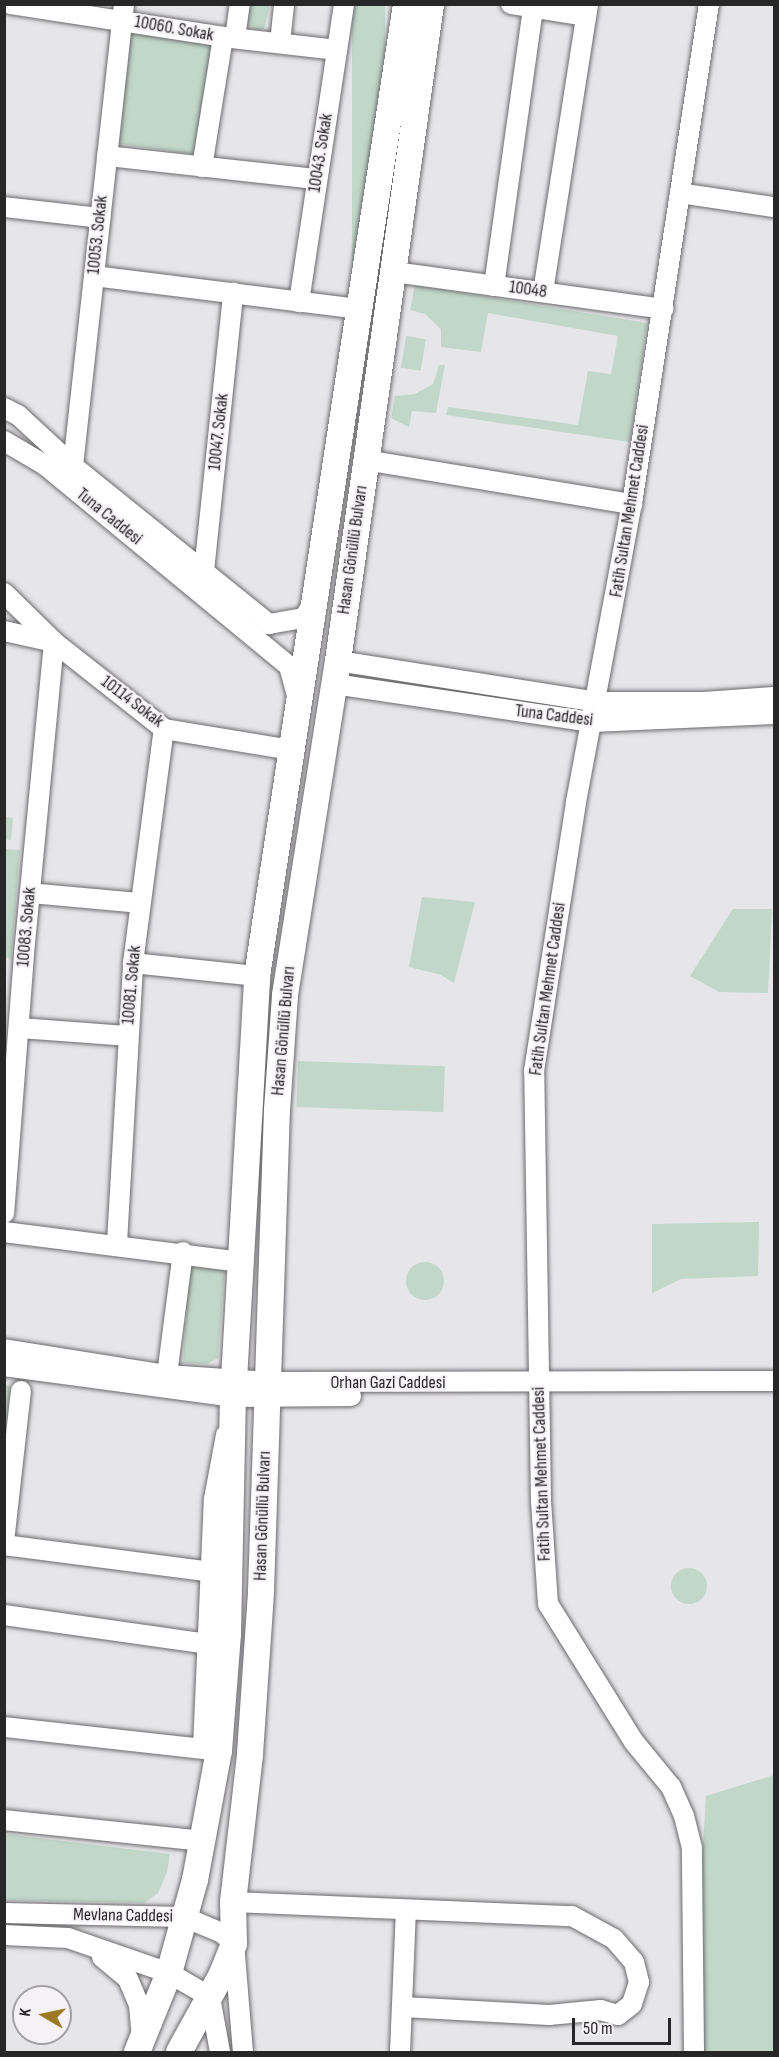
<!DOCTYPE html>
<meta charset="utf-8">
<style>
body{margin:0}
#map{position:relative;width:779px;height:2057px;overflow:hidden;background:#e6e5e8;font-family:"Sofia Sans Condensed",sans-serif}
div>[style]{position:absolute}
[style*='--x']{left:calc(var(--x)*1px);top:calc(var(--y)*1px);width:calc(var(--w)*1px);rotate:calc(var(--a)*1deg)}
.green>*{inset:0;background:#c0d7c9;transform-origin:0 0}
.round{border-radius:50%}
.roads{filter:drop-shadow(0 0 2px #6c6a6d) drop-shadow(0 0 2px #6c6a6d)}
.minor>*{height:20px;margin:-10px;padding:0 10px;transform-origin:10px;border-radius:10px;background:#fff}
.major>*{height:26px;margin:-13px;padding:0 13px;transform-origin:13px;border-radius:13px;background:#fff}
span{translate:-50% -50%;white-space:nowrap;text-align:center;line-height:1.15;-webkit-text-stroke:4.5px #f4f2f5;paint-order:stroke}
.street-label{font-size:18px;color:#282728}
.frame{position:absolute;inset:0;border:6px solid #282728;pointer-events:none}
.north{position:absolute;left:12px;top:1985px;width:60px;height:60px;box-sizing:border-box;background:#f4f2f5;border:2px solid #a2a1a3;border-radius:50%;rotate:279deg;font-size:16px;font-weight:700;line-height:24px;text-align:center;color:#282728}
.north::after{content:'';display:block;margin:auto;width:21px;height:27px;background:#9c7824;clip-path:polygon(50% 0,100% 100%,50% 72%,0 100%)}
.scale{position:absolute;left:572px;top:2018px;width:99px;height:27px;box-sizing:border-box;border:3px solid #282728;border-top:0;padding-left:8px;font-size:18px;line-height:21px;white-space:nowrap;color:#282728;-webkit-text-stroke:4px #f4f2f5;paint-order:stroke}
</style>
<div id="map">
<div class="green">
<i style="clip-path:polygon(246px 5px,270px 5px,264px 29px,256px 30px,244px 22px)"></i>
<i style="left:352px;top:5px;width:33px;height:286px"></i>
<i style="left:129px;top:32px;width:88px;height:112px;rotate:8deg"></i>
<i style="clip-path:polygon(415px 285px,647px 323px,630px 442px,446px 415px,448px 407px,578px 425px,588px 371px,611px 374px,618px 336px,488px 313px,481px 352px,441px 347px,441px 329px,425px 314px,410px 310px)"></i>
<i style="left:406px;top:336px;width:20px;height:32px;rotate:9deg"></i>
<i style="clip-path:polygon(439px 365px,445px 365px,436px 413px,412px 411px,409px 427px,391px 418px,395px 396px,415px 394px,433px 384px)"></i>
<i style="clip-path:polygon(5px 817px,13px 818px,11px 840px,5px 839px)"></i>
<i style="clip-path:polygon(4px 849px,20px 850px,11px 959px,5px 957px)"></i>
<i style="clip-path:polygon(422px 897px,475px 902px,454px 983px,441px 975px,409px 967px)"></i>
<i style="clip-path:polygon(733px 909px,772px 909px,768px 993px,719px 992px,690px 976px)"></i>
<i style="left:298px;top:1061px;width:147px;height:46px;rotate:2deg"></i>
<i style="clip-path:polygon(759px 1222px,758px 1276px,681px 1279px,652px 1293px,652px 1224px)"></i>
<i style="clip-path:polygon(190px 1261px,225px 1265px,218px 1358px,207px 1364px,183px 1363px)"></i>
<i class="round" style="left:406px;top:1262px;width:38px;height:38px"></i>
<i style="clip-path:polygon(5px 1385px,10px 1386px,5px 1436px,4px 1385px)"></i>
<i class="round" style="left:671px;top:1568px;width:36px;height:36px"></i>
<i style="clip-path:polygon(774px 1775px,774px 2052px,691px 2052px,706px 1796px)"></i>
<i style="clip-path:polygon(5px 1834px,170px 1854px,167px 1872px,158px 1893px,144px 1903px,5px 1900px)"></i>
</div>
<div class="roads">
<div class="minor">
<i style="--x:11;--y:4;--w:215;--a:8.8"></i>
<i style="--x:223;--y:37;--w:115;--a:6.5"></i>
<i style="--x:511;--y:4;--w:76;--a:9.1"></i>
<i style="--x:235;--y:38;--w:34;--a:-82"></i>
<i style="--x:280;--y:43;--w:39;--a:-84"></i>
<i style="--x:107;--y:156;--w:211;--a:6.3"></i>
<i style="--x:202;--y:167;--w:132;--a:-80.8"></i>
<i style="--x:680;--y:193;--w:95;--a:8.5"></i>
<i style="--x:4;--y:207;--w:97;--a:6.5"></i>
<i style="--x:394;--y:272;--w:272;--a:7.8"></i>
<i style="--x:94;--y:276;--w:266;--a:7.1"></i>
<i style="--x:494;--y:286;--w:281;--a:-82"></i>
<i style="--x:543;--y:292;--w:291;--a:-81.1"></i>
<i style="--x:299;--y:302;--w:301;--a:-81.4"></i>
<i style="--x:4;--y:408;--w:16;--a:27"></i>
<i style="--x:18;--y:415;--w:75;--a:42.8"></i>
<i style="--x:73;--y:466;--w:252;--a:38.9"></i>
<i style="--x:269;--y:624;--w:36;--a:-10"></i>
<i style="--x:304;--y:618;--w:19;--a:-58"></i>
<i style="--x:4;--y:441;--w:48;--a:30.3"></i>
<i style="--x:45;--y:465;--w:316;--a:39.5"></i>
<i style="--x:289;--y:666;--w:30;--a:75"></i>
<i style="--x:365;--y:460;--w:271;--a:9.4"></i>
<i style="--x:73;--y:466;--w:465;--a:-83.7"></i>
<i style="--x:204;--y:571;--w:280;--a:-84"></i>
<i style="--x:4;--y:593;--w:70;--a:44.4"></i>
<i style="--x:54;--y:642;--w:314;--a:95.5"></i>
<i style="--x:24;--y:955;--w:259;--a:94.4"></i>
<i style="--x:4;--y:631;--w:51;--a:12.4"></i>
<i style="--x:54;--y:642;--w:140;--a:38.3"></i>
<i style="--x:164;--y:729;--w:129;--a:9.4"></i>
<i style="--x:338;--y:661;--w:262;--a:9"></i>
<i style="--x:597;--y:702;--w:107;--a:0"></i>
<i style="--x:704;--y:702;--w:70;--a:-4.1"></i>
<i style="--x:334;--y:684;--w:261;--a:8.4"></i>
<i style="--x:592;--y:722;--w:182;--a:-2.5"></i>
<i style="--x:30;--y:893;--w:110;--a:5.2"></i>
<i style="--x:133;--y:963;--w:125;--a:6"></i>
<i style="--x:19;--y:1028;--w:108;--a:4.2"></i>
<i style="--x:4;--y:1232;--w:241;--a:7.2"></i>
<i style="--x:117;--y:1243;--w:280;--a:-86.7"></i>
<i style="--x:133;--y:963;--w:236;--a:-82.5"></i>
<i style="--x:4;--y:1349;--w:165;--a:9.1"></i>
<i style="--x:167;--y:1375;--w:102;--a:3.9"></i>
<i style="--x:269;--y:1382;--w:505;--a:-0.11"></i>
<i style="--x:4;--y:1366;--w:231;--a:7.7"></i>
<i style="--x:233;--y:1397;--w:118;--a:-0.5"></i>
<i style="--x:167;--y:1375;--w:124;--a:-82.6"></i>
<i style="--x:4;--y:1542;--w:152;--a:-83.6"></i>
<i style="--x:4;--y:1545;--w:209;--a:7.4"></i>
<i style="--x:4;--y:1615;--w:207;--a:8.1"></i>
<i style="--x:4;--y:1727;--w:211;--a:6.3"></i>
<i style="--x:203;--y:1748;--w:249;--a:-87.5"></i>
<i style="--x:214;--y:1499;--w:65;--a:-79.4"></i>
<i style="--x:4;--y:1820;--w:200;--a:6"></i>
<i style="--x:233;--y:1902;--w:339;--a:2.4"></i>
<i style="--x:572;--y:1916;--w:48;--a:28.7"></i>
<i style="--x:614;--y:1939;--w:30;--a:49"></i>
<i style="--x:634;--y:1962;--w:21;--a:76"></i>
<i style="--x:639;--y:1982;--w:23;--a:108"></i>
<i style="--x:632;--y:2004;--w:18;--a:142"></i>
<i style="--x:618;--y:2015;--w:18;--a:-164"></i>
<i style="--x:601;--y:2010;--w:52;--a:174.5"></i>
<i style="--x:549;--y:2015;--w:146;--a:-176.9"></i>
<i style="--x:4;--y:1913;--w:180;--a:1.3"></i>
<i style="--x:184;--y:1917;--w:41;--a:22.8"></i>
<i style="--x:222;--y:1933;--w:16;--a:40"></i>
<i style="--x:234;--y:1943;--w:109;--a:85.3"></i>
<i style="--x:4;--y:1935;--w:64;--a:2.7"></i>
<i style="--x:68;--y:1938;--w:107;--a:19.1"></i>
<i style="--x:169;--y:1973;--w:48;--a:30.3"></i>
<i style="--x:210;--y:1997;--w:56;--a:79.7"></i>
<i style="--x:102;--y:1957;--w:34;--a:40"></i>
<i style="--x:128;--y:1979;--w:28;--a:67"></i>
<i style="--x:139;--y:2005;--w:34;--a:85"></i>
<i style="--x:400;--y:2052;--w:142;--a:-87.6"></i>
<i style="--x:694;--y:2052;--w:204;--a:-90.6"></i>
<i style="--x:692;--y:1848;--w:33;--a:-104"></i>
<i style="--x:684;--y:1816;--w:32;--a:-114"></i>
<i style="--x:671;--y:1787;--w:58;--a:-129.4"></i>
<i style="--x:634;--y:1742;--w:163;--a:-121.9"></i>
<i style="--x:548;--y:1604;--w:102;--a:-93.9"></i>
<i style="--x:541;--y:1502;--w:431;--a:-90.9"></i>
<i style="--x:534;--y:1071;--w:272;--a:-81.1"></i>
<i style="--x:576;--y:802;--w:303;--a:-79.4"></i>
<i style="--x:632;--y:504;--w:506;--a:-81.25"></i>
</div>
<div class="major">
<i style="--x:137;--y:2052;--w:85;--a:-67.9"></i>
<i style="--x:169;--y:1973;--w:97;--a:-74.4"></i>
<i style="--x:195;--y:1880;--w:131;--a:-79.5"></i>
<i style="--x:219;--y:1751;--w:117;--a:-85.6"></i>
<i style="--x:228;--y:1634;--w:237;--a:-88.8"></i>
<i style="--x:233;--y:1397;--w:422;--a:-86.7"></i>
<i style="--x:257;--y:976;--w:983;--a:-81.28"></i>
<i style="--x:179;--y:2052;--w:87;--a:-61.1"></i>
<i style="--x:221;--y:1976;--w:35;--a:-68"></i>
<i style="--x:234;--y:1943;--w:41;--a:-91.4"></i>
<i style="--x:233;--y:1902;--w:149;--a:-83.4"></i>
<i style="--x:250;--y:1754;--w:163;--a:-86.1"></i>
<i style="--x:261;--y:1591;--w:481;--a:-88.1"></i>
<i style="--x:277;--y:1110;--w:115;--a:-86"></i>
<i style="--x:285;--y:995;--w:338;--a:-81"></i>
<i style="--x:338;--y:661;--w:664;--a:-81.94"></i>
</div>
</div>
<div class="street-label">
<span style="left:174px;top:29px;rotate:10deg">10060. Sokak</span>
<span style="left:321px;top:153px;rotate:-81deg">10043. Sokak</span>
<span style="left:98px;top:235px;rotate:-84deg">10053. Sokak</span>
<span style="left:528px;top:290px;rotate:8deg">10048</span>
<span style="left:219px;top:432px;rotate:-84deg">10047. Sokak</span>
<span style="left:630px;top:511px;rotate:-81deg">Fatih Sultan Mehmet Caddesi</span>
<span style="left:109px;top:517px;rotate:39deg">Tuna Caddesi</span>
<span style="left:353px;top:550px;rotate:-82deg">Hasan Gönüllü Bulvarı</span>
<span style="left:132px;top:702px;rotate:37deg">10114 Sokak</span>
<span style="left:554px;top:716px;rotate:7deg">Tuna Caddesi</span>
<span style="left:27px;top:927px;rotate:-85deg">10083. Sokak</span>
<span style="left:132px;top:985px;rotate:-85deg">10081. Sokak</span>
<span style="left:548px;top:989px;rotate:-82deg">Fatih Sultan Mehmet Caddesi</span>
<span style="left:284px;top:1031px;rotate:-85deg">Hasan Gönüllü Bulvarı</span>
<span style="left:388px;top:1383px">Orhan Gazi Caddesi</span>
<span style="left:542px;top:1474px;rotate:-92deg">Fatih Sultan Mehmet Caddesi</span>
<span style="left:263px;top:1516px;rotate:-88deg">Hasan Gönüllü Bulvarı</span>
<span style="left:123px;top:1916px;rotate:1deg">Mevlana Caddesi</span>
</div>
<div class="frame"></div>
<div class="north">K</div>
<div class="scale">50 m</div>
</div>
